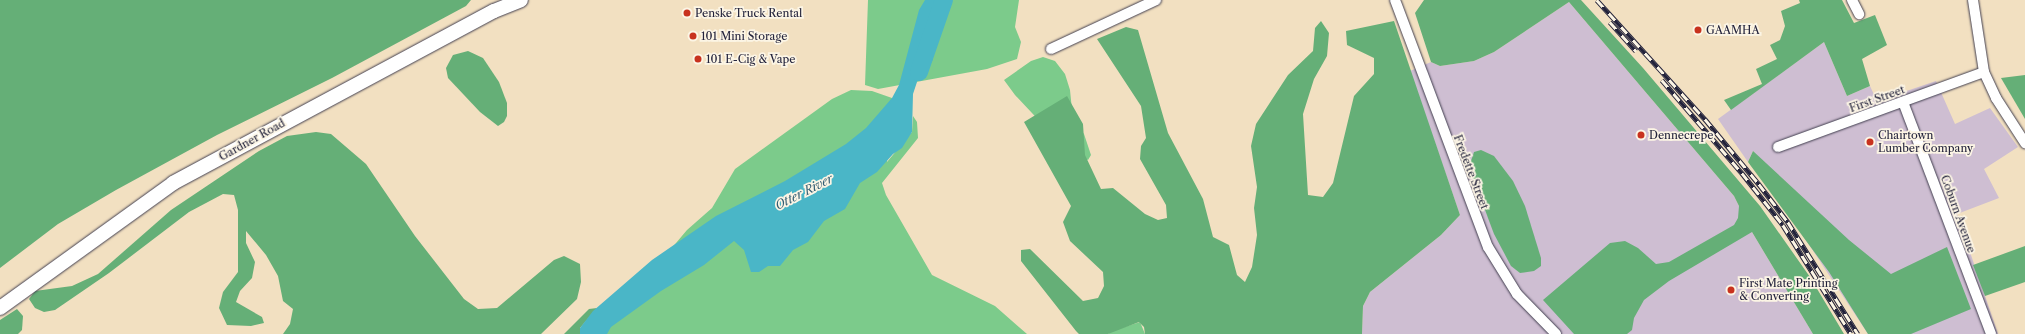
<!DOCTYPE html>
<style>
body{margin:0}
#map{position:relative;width:2025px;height:334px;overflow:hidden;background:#f2e0c1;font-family:"Libre Caslon Text",serif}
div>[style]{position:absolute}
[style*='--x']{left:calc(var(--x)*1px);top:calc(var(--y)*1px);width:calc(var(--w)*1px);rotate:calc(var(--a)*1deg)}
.industrial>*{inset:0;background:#cebed2}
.green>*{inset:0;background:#7ccb8b}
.forest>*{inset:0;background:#65af77}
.water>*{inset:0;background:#4ab6c7}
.river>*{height:18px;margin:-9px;padding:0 9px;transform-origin:9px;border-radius:9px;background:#4ab6c7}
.roads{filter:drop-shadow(0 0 1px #413e4f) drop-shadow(0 0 1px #413e4f)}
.minor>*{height:10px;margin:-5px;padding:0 5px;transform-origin:5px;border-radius:5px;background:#fff}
.secondary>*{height:14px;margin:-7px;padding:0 7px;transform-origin:7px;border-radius:7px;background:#fff}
.rail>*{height:4.5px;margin-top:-2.25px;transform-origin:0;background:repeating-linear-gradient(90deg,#fcf5e5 0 9px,#22223b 0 18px);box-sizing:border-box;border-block:1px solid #22223b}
.dots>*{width:11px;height:11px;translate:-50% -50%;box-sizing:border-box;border:2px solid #fcf5e5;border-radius:50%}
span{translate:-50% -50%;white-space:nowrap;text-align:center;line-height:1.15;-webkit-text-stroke:3.5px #fcf5e5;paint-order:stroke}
.poi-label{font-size:11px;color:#22223b}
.left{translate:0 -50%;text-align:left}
.street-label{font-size:11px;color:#22223b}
.water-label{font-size:12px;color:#325d73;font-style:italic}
</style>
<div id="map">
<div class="industrial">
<i style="clip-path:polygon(1569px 2px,1734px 196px,1739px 206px,1739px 218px,1752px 232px,1813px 334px,1362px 334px,1363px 306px,1370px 292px,1441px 235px,1460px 215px,1410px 71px,1431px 62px,1440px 66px,1474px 61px,1494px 52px)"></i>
<i style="clip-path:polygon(1824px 42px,1847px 96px,1870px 86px,1877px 101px,1936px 81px,1955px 124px,1990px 108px,2018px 147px,1984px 169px,1999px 198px,1957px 214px,1998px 334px,1868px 334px,1792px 219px,1753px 151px,1748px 162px,1718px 119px)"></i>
</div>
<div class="green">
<i style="clip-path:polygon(868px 0,1019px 0,1015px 27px,1021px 42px,1017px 59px,987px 69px,878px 89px,865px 85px)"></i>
<i style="clip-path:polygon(1043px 57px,1055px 61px,1065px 74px,1070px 90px,1073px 120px,1084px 134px,1091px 155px,1088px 160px,1063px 146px,1015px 95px,1004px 80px,1031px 61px)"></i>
<i style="clip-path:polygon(851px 90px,872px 91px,892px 98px,887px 162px,912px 132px,913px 116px,917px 122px,918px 138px,882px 183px,886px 195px,932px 275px,995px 306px,1027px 334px,599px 334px,687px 230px,712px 208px,735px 169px,832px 99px)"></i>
<i style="clip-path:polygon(1140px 322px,1145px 334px,1108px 334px,1112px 331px)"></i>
</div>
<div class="forest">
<i style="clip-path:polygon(0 0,471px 0,466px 6px,332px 78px,217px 135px,116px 190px,58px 224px,0 268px)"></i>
<i style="clip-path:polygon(1424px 0,1581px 0,1643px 68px,1760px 206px,1810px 277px,1844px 334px,1813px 334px,1752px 232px,1669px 281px,1644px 300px,1634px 318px,1632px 330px,1627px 334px,1574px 334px,1543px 300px,1610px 243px,1625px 241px,1638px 248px,1656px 264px,1669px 262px,1734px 225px,1738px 218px,1739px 206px,1734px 196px,1569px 2px,1494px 52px,1474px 61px,1440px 66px,1431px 62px,1415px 13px)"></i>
<i style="clip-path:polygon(1799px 0,1842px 0,1854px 23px,1875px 15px,1887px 45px,1862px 59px,1870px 86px,1847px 96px,1824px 42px,1731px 110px,1724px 100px,1762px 84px,1756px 69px,1777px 59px,1770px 45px,1780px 40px,1785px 26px,1781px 11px,1800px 3px)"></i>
<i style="clip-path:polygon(1321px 21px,1329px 33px,1327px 56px,1314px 79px,1303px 114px,1308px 195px,1323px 197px,1333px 183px,1354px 96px,1374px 74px,1374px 58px,1347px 45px,1346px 31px,1394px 21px,1460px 215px,1441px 235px,1370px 292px,1363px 306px,1362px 334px,1145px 334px,1144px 327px,1139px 322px,1108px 334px,1079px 334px,1076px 331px,1021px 261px,1021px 250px,1030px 249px,1083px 301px,1098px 298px,1104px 286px,1103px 272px,1070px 241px,1063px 222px,1071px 206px,1024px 122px,1067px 96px,1083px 124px,1085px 155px,1101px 189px,1113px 188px,1145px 214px,1158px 220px,1167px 218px,1166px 205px,1140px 159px,1141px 146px,1146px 138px,1141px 106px,1097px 39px,1126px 27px,1138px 30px,1168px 133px,1203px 199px,1213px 237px,1229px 245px,1237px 275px,1245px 282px,1252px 267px,1257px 235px,1254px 208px,1257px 187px,1251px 146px,1256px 124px,1288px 75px,1313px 51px,1315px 28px)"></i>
<i style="clip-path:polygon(468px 51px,483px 58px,499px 82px,507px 103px,507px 116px,504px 122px,498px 126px,480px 112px,448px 78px,446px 68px,453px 55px)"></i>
<i style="clip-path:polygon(2025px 75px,2025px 119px,2001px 78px)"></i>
<i style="clip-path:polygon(316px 132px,331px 134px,366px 164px,415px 236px,464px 299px,478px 309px,497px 308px,554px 260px,564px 256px,580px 264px,581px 282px,577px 299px,541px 334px,283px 334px,290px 324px,293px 309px,283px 301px,278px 276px,266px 255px,246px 231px,246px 243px,255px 262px,252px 278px,240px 291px,236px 302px,262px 317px,264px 323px,251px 326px,227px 325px,219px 308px,223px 292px,238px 272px,238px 210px,234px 195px,223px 194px,189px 212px,109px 273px,55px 310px,44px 312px,35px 308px,29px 299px,35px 291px,72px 286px,98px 274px,171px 210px,259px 151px,287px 136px)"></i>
<i style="clip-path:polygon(1481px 150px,1494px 156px,1513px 181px,1525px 206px,1541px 258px,1541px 266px,1534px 271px,1520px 273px,1511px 266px,1494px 234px,1469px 167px,1474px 152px)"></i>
<i style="clip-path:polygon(1753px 151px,1849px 240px,1891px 274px,1947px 247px,1971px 309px,1911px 334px,1868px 334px,1829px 272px,1748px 162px)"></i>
<i style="clip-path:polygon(2025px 246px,2025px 282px,1985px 296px,1973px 265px)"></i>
<i style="clip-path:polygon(597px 308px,580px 328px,580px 334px,564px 334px,589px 309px)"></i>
<i style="clip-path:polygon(17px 309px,23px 316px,22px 330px,18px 334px,0 334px,0 320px)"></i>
</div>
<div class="water">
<i style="clip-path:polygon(925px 0,947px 0,933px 28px,926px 49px,933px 60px,921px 70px,913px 94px,912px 132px,902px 148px,893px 154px,877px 172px,860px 183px,845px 209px,824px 221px,808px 242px,793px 250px,780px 266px,768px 266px,759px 272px,751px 272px,744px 250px,734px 241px,704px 265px,661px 291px,611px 327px,607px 334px,580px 334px,580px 328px,593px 311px,652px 260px,716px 216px,785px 181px,846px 144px,866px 128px,892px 98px,899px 85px,919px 10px)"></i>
</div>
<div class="river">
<i style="--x:919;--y:72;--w:76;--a:-70.9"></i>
</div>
<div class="roads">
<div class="minor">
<i style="--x:1395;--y:0;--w:264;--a:69.4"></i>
<i style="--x:1488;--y:247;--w:55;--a:58.3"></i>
<i style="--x:1517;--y:294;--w:56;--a:45.7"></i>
<i style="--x:1852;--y:0;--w:16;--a:63"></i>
<i style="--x:1973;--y:0;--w:73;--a:81.3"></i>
<i style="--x:1984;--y:72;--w:29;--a:65"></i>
<i style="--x:1996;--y:98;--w:54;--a:57.2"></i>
<i style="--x:1051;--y:49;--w:116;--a:-25"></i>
<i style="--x:1903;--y:102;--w:248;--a:69.2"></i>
<i style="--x:1778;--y:147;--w:219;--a:-20"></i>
</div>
<div class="secondary">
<i style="--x:0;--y:308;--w:213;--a:-35.8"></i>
<i style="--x:173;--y:183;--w:364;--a:-28.2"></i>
<i style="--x:494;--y:11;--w:29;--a:-22"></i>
</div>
</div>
<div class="rail">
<i style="--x:1597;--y:0;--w:161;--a:47.8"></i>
<i style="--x:1705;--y:119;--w:85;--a:50.3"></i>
<i style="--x:1759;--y:184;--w:48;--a:52.7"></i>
<i style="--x:1788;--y:222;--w:132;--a:58"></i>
<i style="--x:1610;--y:22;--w:39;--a:48"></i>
<i style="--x:1662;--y:80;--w:123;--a:49.3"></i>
<i style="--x:1742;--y:173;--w:66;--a:51.7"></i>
<i style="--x:1783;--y:225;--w:128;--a:58"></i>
</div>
<div class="dots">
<i style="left:687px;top:13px;background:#c8321e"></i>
<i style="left:1698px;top:30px;background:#c8321e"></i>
<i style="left:693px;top:36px;background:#c8321e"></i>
<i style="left:698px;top:59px;background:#c8321e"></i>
<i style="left:1641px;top:135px;background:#c8321e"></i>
<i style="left:1870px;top:142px;background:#c8321e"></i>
<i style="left:1731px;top:290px;background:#c8321e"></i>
</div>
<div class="poi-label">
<span class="left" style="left:695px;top:13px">Penske Truck Rental</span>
<span class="left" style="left:1706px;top:30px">GAAMHA</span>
<span class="left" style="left:701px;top:36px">101 Mini Storage</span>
<span class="left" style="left:706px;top:59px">101 E-Cig &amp; Vape</span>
<span class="left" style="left:1649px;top:135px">Dennecrepe</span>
<span class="left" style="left:1878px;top:142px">Chairtown<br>Lumber Company</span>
<span class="left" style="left:1739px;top:290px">First Mate Printing<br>&amp; Converting</span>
</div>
<div class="street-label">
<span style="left:1877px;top:99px;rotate:-20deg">First Street</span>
<span style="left:252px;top:140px;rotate:-29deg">Gardner Road</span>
<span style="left:1471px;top:172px;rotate:69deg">Fredette Street</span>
<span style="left:1958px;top:214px;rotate:70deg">Coburn Avenue</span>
</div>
<div class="water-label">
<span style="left:804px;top:192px;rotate:-27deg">Otter River</span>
</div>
</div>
